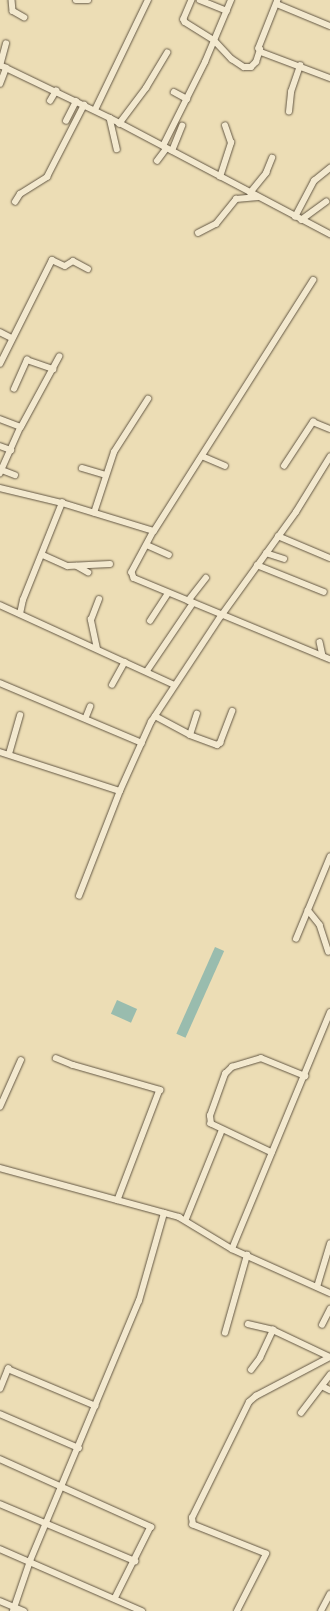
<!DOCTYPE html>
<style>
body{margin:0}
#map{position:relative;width:330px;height:1611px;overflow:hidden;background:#ecddb5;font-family:"EB Garamond",serif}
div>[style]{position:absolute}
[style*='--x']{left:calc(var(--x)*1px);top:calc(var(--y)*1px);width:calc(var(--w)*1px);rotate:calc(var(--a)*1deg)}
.water>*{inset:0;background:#99bcae;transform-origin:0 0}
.roads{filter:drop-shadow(0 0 1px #635744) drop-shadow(0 0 1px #635744)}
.minor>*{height:5.5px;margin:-2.75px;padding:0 2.75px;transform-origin:2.75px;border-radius:2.75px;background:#f3e9cf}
span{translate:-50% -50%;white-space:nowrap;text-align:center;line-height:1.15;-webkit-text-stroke:3.5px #f3e9cf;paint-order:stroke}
</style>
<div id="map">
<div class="water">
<i style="left:215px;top:947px;width:10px;height:95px;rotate:24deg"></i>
<i style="left:117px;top:1000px;width:22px;height:15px;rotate:24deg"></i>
</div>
<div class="roads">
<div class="minor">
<i style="--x:12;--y:0;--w:11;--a:85"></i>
<i style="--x:13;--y:11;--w:13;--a:29"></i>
<i style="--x:76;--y:0;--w:12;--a:0"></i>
<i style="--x:192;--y:0;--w:21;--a:113"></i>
<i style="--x:184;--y:19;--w:3;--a:72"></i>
<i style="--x:185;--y:22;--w:34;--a:32"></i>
<i style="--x:214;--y:40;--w:26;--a:47"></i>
<i style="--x:232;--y:59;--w:14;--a:34"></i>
<i style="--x:244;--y:67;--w:7;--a:0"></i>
<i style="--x:251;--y:67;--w:7;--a:-45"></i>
<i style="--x:256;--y:62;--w:13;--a:-72"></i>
<i style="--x:200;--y:0;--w:29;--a:22"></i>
<i style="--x:278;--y:0;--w:52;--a:111.6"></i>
<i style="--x:259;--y:48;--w:4;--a:63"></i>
<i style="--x:261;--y:52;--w:74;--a:20.6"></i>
<i style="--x:277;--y:4;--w:57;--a:22.5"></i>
<i style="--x:0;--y:65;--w:122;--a:25.7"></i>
<i style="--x:110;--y:118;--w:249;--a:27.8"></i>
<i style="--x:0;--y:66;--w:23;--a:-75"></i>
<i style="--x:0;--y:84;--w:17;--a:-69"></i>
<i style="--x:174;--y:92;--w:15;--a:28"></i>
<i style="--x:50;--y:101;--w:12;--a:-59"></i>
<i style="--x:95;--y:110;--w:122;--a:-64.3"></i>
<i style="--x:289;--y:112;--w:20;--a:-84"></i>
<i style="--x:291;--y:92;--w:28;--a:-71"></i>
<i style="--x:110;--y:118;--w:32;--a:77"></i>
<i style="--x:66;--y:121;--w:22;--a:-63"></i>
<i style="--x:119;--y:124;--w:45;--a:-53.1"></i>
<i style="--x:146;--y:88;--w:41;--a:-59"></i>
<i style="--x:163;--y:146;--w:94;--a:-63.4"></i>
<i style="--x:205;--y:62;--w:67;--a:-67.2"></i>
<i style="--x:172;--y:151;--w:27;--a:-68"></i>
<i style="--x:157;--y:161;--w:15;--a:-53"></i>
<i style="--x:220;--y:177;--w:36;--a:-72"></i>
<i style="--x:231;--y:143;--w:18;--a:-109"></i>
<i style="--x:250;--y:193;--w:26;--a:-51"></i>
<i style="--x:266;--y:173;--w:16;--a:-68"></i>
<i style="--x:15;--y:202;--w:9;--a:-58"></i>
<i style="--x:20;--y:194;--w:32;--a:-32"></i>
<i style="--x:47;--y:177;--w:81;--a:-62.8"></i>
<i style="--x:295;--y:217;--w:41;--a:-62.2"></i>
<i style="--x:314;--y:181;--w:21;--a:-39"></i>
<i style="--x:301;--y:220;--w:31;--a:-36"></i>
<i style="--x:198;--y:233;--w:20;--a:-27"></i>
<i style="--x:216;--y:224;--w:32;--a:-51"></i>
<i style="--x:236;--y:199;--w:22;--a:-5"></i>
<i style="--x:0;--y:332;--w:13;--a:27"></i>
<i style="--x:0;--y:364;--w:116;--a:-63.4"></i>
<i style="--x:52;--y:260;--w:14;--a:25"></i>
<i style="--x:65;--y:266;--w:9;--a:-32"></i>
<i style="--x:73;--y:261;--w:17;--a:28"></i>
<i style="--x:14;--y:389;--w:32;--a:-66"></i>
<i style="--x:27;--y:360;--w:28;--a:19"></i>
<i style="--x:0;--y:419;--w:22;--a:21"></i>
<i style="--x:21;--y:427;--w:51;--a:114.1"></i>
<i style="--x:21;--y:427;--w:80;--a:-61.5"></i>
<i style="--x:0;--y:446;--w:12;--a:20"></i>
<i style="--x:202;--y:456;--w:25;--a:23"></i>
<i style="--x:284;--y:466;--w:53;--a:-56.6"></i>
<i style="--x:313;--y:422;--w:18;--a:22"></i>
<i style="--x:82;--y:468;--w:25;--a:16"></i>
<i style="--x:2;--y:470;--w:14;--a:21"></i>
<i style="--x:0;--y:488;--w:64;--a:13.6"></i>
<i style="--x:62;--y:503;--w:96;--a:16.9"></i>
<i style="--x:154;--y:531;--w:47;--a:118.2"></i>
<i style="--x:132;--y:572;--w:6;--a:72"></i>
<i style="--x:134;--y:578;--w:212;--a:22.5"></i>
<i style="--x:94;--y:513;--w:64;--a:-71.8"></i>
<i style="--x:114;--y:452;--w:63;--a:-57.3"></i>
<i style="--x:154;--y:531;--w:297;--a:-57.6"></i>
<i style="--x:278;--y:536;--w:56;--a:22.9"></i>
<i style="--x:147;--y:545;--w:24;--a:24"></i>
<i style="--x:266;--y:553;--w:19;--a:18"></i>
<i style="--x:43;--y:555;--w:27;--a:24"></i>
<i style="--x:68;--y:566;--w:42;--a:-2.7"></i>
<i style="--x:257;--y:565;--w:72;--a:21.9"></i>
<i style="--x:77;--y:566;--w:13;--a:29"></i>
<i style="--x:188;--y:601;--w:29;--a:-52"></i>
<i style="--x:0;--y:605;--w:192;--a:24.6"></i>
<i style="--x:20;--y:614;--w:14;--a:-78"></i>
<i style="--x:23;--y:600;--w:105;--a:-68.1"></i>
<i style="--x:150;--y:621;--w:33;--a:-57"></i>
<i style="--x:320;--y:642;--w:14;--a:78"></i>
<i style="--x:97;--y:649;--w:30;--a:-102"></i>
<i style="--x:91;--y:620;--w:22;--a:-69"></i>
<i style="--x:147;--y:671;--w:82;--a:-55.9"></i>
<i style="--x:0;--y:683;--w:154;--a:22.9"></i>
<i style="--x:112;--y:685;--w:26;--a:-61"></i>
<i style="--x:155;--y:716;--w:40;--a:28"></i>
<i style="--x:190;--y:735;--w:29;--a:20"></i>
<i style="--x:217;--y:745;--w:4;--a:-34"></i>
<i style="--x:220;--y:743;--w:34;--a:-69"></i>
<i style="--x:86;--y:717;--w:11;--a:-68"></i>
<i style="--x:190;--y:735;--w:22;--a:-72"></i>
<i style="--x:0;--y:752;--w:126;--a:18"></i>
<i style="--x:9;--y:754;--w:40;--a:-74"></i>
<i style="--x:79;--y:896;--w:113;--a:-68.7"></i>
<i style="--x:120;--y:791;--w:76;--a:-65.8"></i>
<i style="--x:151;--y:722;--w:127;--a:-56.6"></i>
<i style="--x:221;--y:616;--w:128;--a:-54.2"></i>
<i style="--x:296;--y:512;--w:65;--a:-58.3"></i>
<i style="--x:308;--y:910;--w:19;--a:51"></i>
<i style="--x:320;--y:925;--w:28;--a:72"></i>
<i style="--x:296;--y:939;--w:89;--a:-67.5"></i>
<i style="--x:56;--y:1058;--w:18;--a:22"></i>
<i style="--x:73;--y:1065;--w:91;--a:16"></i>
<i style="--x:160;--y:1090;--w:118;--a:110.9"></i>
<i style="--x:0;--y:1107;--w:51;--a:-65.9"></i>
<i style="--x:272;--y:1153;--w:68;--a:-154.6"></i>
<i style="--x:211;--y:1124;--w:8;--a:-97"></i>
<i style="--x:210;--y:1116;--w:45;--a:-70.3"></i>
<i style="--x:225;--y:1074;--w:10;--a:-45"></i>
<i style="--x:232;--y:1067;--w:30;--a:-17"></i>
<i style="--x:261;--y:1058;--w:48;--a:22.2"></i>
<i style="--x:0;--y:1168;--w:186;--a:15.3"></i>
<i style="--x:179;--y:1217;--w:62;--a:31.1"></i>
<i style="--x:232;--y:1249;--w:107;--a:24.2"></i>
<i style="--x:186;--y:1219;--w:96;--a:-68"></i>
<i style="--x:232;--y:1249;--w:256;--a:-67.5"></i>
<i style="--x:317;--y:1287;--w:45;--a:-73.2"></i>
<i style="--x:248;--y:1324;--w:26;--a:13"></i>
<i style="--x:273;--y:1330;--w:63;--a:25.3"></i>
<i style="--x:322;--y:1325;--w:18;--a:-63"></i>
<i style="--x:225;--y:1333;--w:81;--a:-74.2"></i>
<i style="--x:251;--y:1370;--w:15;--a:-53"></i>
<i style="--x:260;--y:1358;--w:31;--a:-65"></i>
<i style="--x:322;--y:1386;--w:9;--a:27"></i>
<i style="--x:0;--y:1389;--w:22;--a:-68"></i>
<i style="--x:8;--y:1369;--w:95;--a:22.8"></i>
<i style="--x:301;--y:1413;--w:48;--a:-52.7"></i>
<i style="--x:0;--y:1414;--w:86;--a:23.3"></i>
<i style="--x:0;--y:1459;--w:166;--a:24.2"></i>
<i style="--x:151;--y:1527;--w:80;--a:116.6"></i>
<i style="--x:0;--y:1504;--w:147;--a:22.9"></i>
<i style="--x:0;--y:1549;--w:155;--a:23.6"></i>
<i style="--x:0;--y:1601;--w:26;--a:23"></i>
<i style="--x:13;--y:1611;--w:53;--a:-71.2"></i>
<i style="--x:30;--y:1561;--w:282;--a:-67.3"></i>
<i style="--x:139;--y:1301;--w:91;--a:-74.1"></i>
<i style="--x:237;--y:1611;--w:64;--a:-63"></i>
<i style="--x:266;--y:1554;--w:79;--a:-158.3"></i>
<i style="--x:193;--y:1525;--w:7;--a:-98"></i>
<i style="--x:192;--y:1518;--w:129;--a:-63.8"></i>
<i style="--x:249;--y:1402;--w:9;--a:-41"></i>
<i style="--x:256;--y:1396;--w:84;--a:-27.8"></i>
<i style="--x:321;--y:1611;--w:19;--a:-62"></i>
</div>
</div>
</div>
